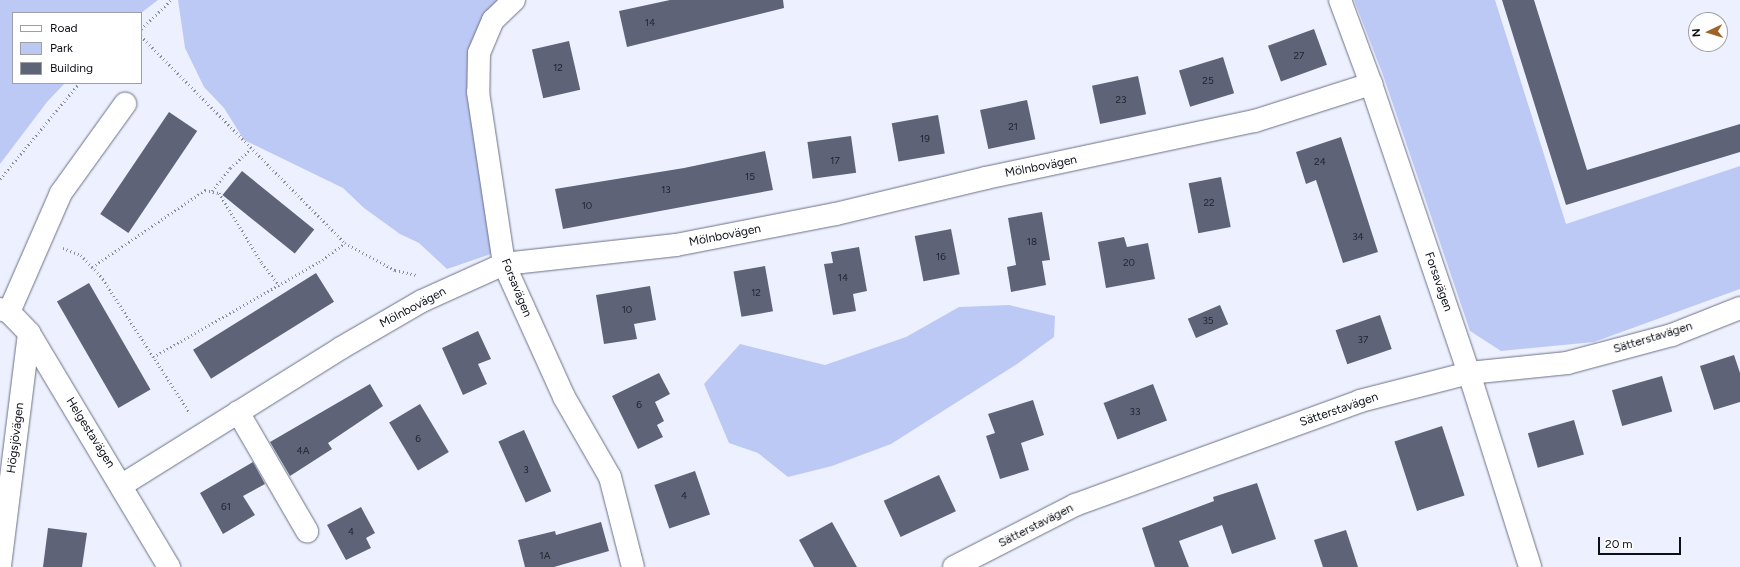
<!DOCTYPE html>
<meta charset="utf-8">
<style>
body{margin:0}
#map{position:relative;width:1740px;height:567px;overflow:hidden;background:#edf1ff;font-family:Figtree,sans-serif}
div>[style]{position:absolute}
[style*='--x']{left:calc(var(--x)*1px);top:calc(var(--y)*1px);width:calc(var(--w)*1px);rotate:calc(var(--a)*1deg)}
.green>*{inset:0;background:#bdc9f5}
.building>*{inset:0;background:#5e6377;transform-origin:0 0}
.path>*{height:2.5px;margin-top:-1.25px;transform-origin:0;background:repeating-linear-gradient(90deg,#8a8d98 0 1px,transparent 0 4px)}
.roads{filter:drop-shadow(0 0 1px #6c7186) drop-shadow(0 0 1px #6c7186)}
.minor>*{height:22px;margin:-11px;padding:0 11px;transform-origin:11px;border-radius:11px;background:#fff}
span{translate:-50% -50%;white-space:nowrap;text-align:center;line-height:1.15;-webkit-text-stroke:4px #fff;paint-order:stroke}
.number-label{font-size:10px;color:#21242f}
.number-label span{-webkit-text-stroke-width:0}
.street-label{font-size:12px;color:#0d0f17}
.legend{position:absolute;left:12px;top:12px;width:130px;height:72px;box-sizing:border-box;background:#fff;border:1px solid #9e9fa2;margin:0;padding:5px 7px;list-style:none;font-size:12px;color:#0d0f17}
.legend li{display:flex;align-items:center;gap:8px;height:20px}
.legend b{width:20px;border:1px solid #9e9fa2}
.north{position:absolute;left:1688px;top:12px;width:40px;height:40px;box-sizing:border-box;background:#fff;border:1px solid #9e9fa2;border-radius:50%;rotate:266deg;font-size:11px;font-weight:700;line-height:16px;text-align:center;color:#0d0f17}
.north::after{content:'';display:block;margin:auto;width:14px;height:18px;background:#9f6425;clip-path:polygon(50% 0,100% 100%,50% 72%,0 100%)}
.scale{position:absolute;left:1598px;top:537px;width:83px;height:18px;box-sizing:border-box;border:2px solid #0d0f17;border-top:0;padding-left:5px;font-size:12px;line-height:14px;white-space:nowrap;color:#0d0f17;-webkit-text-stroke:3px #fff;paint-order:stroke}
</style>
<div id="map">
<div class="green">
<i style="clip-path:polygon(0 0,158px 0,141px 13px,13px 13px,13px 83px,65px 83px,47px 102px,0 164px)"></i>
<i style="clip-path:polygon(178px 0,506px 0,484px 27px,494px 253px,447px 269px,419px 243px,400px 234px,364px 208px,343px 188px,244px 140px,224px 108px,204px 87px,185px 48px)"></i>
<i style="clip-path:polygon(1354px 0,1495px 0,1566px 224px,1740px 166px,1740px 289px,1594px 342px,1501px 351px,1470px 331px,1383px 75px)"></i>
<i style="clip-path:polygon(1009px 305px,1055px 316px,1054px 337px,1017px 364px,891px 444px,832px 466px,788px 477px,758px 453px,729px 443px,704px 384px,740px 344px,825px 365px,906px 337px,959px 307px)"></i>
</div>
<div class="building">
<i style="clip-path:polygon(670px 0,783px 0,784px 8px,627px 47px,619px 11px)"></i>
<i style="clip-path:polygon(1502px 0,1534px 0,1587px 170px,1740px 124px,1740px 152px,1566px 205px)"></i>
<i style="left:1314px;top:29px;width:38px;height:49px;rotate:70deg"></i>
<i style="left:569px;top:41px;width:50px;height:38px;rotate:77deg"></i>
<i style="left:1223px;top:57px;width:38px;height:46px;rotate:73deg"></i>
<i style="left:1138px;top:76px;width:39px;height:47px;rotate:78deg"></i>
<i style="left:1027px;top:100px;width:40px;height:48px;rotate:78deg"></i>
<i style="left:169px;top:112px;width:34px;height:123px;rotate:34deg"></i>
<i style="left:938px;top:115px;width:39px;height:47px;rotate:80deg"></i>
<i style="left:851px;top:136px;width:37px;height:44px;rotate:82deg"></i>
<i style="clip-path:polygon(1341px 137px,1378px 252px,1343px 263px,1316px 180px,1306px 184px,1296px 152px)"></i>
<i style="clip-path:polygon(765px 151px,773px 190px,563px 229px,555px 189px,684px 168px)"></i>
<i style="left:242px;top:171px;width:93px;height:31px;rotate:39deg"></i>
<i style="left:1221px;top:177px;width:51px;height:33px;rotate:79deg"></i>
<i style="clip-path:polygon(1042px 212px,1050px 260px,1042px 261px,1046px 285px,1011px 292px,1007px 267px,1016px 265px,1008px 218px)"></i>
<i style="left:951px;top:229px;width:46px;height:37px;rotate:79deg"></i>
<i style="clip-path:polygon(1124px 237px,1127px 247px,1148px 243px,1155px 279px,1106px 288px,1098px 242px)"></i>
<i style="clip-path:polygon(859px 247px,867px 291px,853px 294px,856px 311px,833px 315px,824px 264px,833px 263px,831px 252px)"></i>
<i style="left:765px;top:266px;width:46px;height:32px;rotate:80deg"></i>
<i style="left:316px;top:273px;width:34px;height:145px;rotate:58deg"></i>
<i style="left:89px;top:283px;width:123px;height:37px;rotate:60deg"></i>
<i style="clip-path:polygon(650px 286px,656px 320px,634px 324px,637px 339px,604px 344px,596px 295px)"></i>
<i style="left:1220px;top:305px;width:21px;height:35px;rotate:67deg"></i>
<i style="left:1380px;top:315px;width:36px;height:47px;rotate:71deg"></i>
<i style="clip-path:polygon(478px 331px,491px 359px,478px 364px,487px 384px,463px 395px,442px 348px)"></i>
<i style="clip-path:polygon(1734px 355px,1740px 373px,1740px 402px,1714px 410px,1700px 366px)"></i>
<i style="clip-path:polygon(659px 373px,670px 394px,655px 402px,664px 421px,657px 425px,663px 437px,638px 449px,612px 396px)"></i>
<i style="left:1662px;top:376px;width:37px;height:52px;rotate:74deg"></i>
<i style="clip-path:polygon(370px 384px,383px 406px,328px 443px,332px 449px,290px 476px,270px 442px)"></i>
<i style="left:1153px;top:384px;width:39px;height:53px;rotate:69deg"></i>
<i style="clip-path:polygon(1033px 400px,1044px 435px,1021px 443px,1029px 470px,1000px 479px,986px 436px,995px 433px,988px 414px)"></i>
<i style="left:420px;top:404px;width:56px;height:36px;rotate:59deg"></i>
<i style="left:1574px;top:420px;width:36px;height:48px;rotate:74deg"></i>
<i style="left:1442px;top:426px;width:73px;height:50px;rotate:72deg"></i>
<i style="left:524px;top:430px;width:67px;height:28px;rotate:66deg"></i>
<i style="clip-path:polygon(253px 462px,265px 484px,243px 496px,255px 515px,223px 534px,200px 493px)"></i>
<i style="left:695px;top:471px;width:46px;height:43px;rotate:71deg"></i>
<i style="left:939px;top:475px;width:40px;height:61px;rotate:65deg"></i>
<i style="clip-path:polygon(1257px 483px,1276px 539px,1232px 554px,1222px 525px,1179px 541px,1189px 567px,1155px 567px,1142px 528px,1214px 501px,1213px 497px)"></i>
<i style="clip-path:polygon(361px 507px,375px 533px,366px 538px,371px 548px,346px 560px,327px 525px)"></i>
<i style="clip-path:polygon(601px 522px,609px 551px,554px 567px,525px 567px,518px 540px,555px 531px,556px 535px)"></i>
<i style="clip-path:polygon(832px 522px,857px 567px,814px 567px,799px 540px)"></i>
<i style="clip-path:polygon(48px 528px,87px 533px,82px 567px,43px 567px)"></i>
<i style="clip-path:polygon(1346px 530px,1358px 567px,1323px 567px,1314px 540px)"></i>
</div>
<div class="path">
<i style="--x:141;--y:29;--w:42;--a:-44"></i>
<i style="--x:141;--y:36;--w:291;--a:45.4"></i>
<i style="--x:345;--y:243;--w:57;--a:28.4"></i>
<i style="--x:395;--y:270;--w:23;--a:13"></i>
<i style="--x:0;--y:179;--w:124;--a:-50.5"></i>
<i style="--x:212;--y:191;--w:29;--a:-52"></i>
<i style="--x:230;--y:168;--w:28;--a:-42"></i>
<i style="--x:63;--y:248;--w:19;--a:21"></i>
<i style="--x:81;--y:255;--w:33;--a:47"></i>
<i style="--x:103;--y:279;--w:160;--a:57"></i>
<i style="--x:92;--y:267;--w:137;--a:-34.3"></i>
<i style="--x:205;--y:190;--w:14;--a:12"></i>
<i style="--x:219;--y:193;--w:82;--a:58.4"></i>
<i style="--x:262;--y:263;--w:28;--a:52"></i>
<i style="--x:153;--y:357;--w:191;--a:-29.8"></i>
<i style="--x:319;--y:262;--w:32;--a:-36"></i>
</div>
<div class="roads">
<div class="minor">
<i style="--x:514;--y:0;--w:29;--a:136"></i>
<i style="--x:493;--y:20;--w:36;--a:113"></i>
<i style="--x:479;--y:53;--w:39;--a:91"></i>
<i style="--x:478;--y:92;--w:174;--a:81.4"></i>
<i style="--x:504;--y:264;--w:146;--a:65.7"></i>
<i style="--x:564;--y:397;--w:92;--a:60.1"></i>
<i style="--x:610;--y:477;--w:93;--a:75.7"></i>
<i style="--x:1340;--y:0;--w:90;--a:69.7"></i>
<i style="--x:1371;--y:84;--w:305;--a:71.3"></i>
<i style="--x:1469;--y:373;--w:203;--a:72.5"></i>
<i style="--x:0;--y:309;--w:9;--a:18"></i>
<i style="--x:9;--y:312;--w:29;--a:46"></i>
<i style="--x:29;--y:333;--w:273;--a:59.1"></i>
<i style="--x:9;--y:312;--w:130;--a:-66.4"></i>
<i style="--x:61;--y:193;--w:110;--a:-54.3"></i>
<i style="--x:238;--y:412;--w:138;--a:59.9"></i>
<i style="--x:122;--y:485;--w:258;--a:-32"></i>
<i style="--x:341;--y:348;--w:94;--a:-30.1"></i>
<i style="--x:422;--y:301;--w:90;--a:-24.3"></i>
<i style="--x:504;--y:264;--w:173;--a:-6.3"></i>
<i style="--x:676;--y:245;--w:163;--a:-11"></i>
<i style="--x:836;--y:214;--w:154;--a:-13.5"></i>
<i style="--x:986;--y:178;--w:275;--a:-12"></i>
<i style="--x:1255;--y:121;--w:122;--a:-17.7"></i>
<i style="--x:0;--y:566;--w:235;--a:-82.9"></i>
<i style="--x:954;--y:567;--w:136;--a:-27.1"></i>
<i style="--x:1075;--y:505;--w:303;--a:-20"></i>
<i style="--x:1360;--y:401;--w:113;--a:-14.4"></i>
<i style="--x:1469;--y:373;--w:99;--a:-5.8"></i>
<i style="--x:1567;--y:363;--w:109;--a:-14.9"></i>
<i style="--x:1672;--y:335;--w:73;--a:-21.7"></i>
</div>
</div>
<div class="number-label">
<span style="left:650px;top:23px">14</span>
<span style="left:1299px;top:56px">27</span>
<span style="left:558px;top:68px">12</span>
<span style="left:1208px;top:81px">25</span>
<span style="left:1121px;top:100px">23</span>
<span style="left:1013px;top:127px">21</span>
<span style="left:925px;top:139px">19</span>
<span style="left:835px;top:161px">17</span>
<span style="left:1320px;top:162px">24</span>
<span style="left:750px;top:177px">15</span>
<span style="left:666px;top:190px">13</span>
<span style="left:1209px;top:203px">22</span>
<span style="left:587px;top:206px">10</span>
<span style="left:1358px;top:237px">34</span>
<span style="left:1032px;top:242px">18</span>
<span style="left:941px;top:257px">16</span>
<span style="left:1129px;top:263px">20</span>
<span style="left:843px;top:278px">14</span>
<span style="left:756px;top:293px">12</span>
<span style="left:627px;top:310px">10</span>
<span style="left:1208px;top:321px">35</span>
<span style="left:1363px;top:340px">37</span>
<span style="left:639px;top:405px">6</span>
<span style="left:1135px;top:412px">33</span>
<span style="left:418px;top:439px">6</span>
<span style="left:303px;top:451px">4A</span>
<span style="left:526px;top:470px">3</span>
<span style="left:684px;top:496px">4</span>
<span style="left:226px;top:507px">61</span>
<span style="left:351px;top:532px">4</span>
<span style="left:545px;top:556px">1A</span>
</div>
<div class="street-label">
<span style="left:1041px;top:167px;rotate:-11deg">Mölnbovägen</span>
<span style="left:725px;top:236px;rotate:-11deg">Mölnbovägen</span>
<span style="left:1438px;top:282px;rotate:71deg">Forsavägen</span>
<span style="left:516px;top:288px;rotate:68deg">Forsavägen</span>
<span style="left:413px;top:308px;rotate:-28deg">Mölnbovägen</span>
<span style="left:1653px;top:338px;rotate:-17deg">Sätterstavägen</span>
<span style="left:1339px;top:410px;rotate:-19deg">Sätterstavägen</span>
<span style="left:90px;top:433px;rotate:58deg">Helgestavägen</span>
<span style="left:16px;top:438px;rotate:-83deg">Högsjövägen</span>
<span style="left:1036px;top:526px;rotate:-27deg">Sätterstavägen</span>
</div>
<ul class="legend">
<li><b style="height:5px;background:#fff"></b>Road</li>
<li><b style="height:11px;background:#bdc9f5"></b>Park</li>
<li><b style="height:11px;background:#5e6377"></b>Building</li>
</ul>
<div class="north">N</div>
<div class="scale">20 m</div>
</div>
